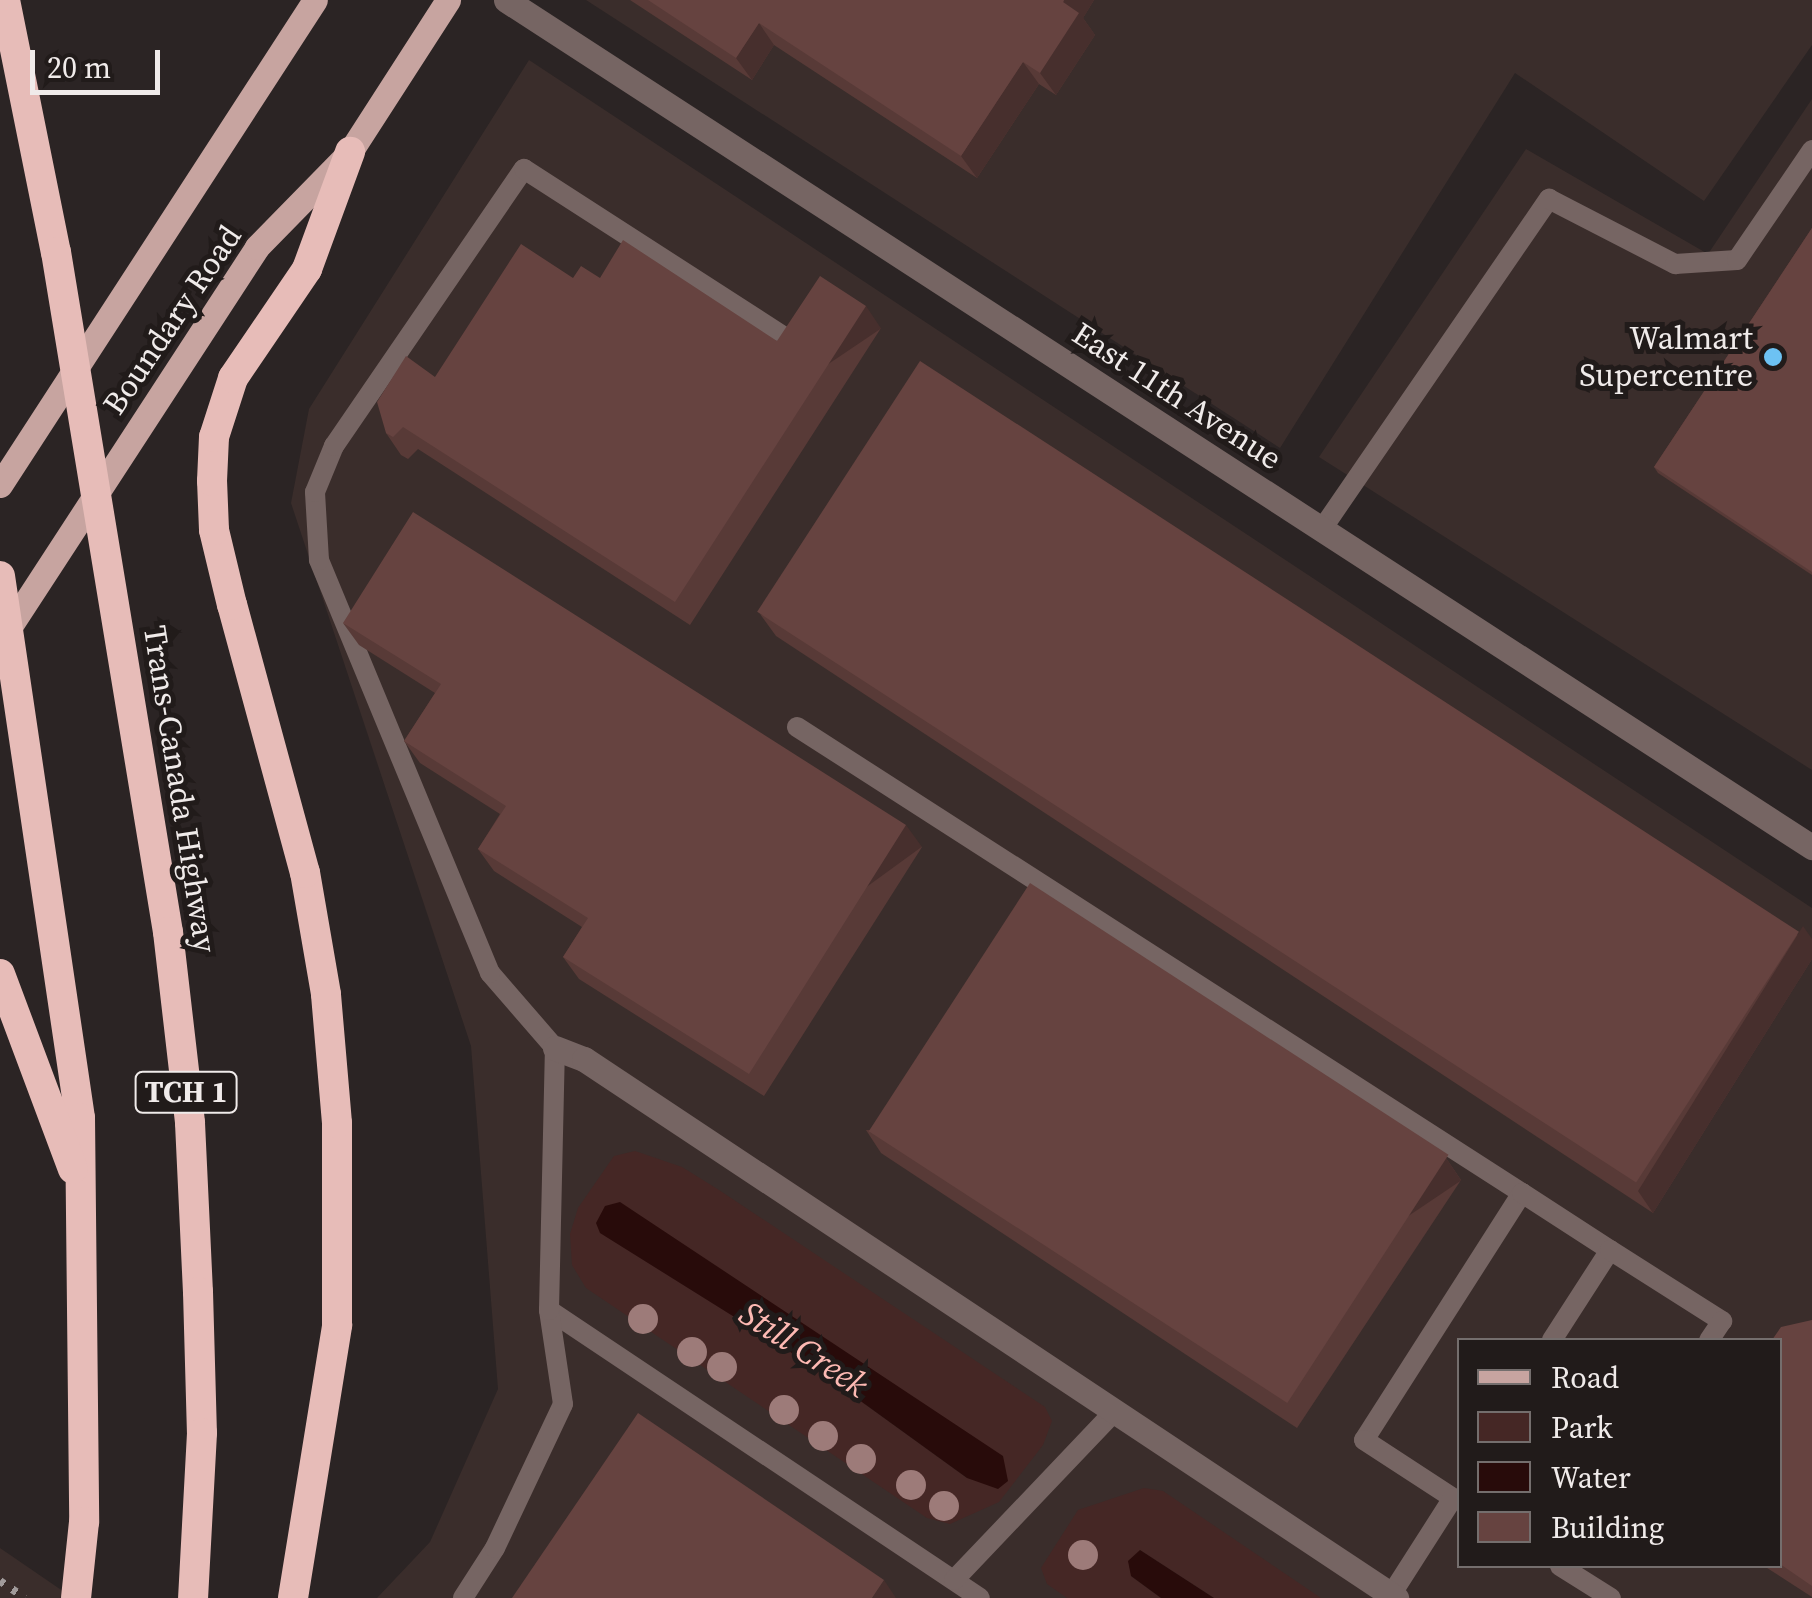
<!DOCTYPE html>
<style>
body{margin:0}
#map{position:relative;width:1812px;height:1598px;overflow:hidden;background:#2b2424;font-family:"Source Serif 4",serif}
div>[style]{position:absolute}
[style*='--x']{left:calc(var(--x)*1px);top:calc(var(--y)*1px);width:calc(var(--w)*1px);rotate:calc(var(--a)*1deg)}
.built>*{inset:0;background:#3a2d2b}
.green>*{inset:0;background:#452725}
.water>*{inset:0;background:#280b0a}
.lane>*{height:20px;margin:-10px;padding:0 10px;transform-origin:10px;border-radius:10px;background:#766563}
.street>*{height:25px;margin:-12.5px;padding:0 12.5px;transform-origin:12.5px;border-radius:12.5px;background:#766563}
.primary>*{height:25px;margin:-12.5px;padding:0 12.5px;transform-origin:12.5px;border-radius:12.5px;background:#c7a4a0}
.highway>*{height:30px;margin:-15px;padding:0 15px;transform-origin:15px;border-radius:15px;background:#e7bcb8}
.rail>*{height:8px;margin-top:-4px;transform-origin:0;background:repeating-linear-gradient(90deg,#a09a9a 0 5px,transparent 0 15px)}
.trees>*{width:30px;height:30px;margin:-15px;border-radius:50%;background:#9d7b79}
.wall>*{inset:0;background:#583a37}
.shaded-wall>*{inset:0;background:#472f2d;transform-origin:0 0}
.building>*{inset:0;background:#664340;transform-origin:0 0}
.dots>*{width:28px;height:28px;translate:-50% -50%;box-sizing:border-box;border:5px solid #211b1a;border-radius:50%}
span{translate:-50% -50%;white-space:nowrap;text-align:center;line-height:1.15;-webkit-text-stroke:10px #211b1a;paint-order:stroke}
.shield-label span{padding:2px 8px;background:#211b1a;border:2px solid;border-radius:8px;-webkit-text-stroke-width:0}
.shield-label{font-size:30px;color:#f0ebea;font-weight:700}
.street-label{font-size:32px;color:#f0ebea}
.poi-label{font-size:32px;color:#f0ebea}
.right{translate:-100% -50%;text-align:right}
.water-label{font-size:35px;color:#fdb9b3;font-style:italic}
.legend{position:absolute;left:1457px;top:1338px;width:325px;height:230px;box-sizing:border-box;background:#211b1a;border:2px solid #746e6d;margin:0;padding:12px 18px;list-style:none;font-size:30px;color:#f0ebea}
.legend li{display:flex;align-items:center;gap:20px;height:50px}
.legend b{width:50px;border:2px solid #746e6d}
.scale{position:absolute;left:30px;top:50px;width:130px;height:45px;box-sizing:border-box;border:5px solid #f0ebea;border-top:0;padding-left:12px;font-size:30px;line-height:35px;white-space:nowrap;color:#f0ebea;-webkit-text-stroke:8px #211b1a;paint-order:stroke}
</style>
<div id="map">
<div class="built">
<i style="clip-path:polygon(586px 0,1812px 0,1812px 45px,1704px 201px,1515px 73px,1280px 448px)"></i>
<i style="clip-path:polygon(evenodd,529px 60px,1812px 908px,1812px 1598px,377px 1598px,430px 1542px,498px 1389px,471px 1046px,291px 503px,309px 409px,529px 60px,1460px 1340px,1780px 1340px,1780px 1566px,1460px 1566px,1460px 1340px)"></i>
<i style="clip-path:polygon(1812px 99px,1812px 770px,1319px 457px,1526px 149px,1708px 254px)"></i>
<i style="clip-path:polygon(0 1548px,73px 1598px,0 1598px)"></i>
</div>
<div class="green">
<i style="clip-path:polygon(evenodd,635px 1151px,682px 1167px,719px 1190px,1045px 1407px,1052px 1421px,1043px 1445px,999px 1502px,950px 1524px,927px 1518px,586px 1288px,572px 1265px,570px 1234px,578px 1208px,614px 1156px,635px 1151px,601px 1233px,1008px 1480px,967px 1478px,808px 1363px,601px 1233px)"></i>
<i style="clip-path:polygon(1144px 1488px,1163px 1491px,1321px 1598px,1214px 1598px,1140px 1550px,1131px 1576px,1161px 1598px,1067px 1598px,1047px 1584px,1041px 1568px,1078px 1510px)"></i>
</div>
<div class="water">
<i style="clip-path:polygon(620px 1202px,1003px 1456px,1008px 1481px,998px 1489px,967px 1478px,808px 1363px,600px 1233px,596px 1223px,605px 1206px)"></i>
<i style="clip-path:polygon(1140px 1550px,1214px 1598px,1161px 1598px,1131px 1576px,1128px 1561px)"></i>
</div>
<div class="lane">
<i style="--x:1322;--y:529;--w:401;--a:-55.5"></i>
<i style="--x:1549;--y:199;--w:142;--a:27.3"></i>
<i style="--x:1675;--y:264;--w:62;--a:-3.7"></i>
<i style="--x:1737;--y:260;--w:133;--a:-55.7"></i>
<i style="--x:797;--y:727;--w:862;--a:32.73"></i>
<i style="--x:1522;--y:1193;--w:293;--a:122.6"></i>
<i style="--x:1364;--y:1440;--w:106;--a:33.1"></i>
<i style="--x:1453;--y:1498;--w:115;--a:122.6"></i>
<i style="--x:1522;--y:1193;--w:105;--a:32.9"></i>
<i style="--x:549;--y:1310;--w:518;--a:33.75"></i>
<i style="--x:1552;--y:1340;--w:107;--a:-57.2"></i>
<i style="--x:1610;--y:1250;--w:133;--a:32.4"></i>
<i style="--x:1722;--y:1321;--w:23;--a:124"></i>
<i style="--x:1560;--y:1566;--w:60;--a:32.1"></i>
<i style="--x:954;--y:1580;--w:233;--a:-46.4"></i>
<i style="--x:463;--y:1598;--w:59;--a:-57.4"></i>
<i style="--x:495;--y:1548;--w:159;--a:-64.7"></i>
<i style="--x:563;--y:1404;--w:95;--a:-98.5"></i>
<i style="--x:549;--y:1310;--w:262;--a:-88.7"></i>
<i style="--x:555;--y:1048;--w:99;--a:-130.9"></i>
<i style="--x:490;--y:973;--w:447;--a:-112.5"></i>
<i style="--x:319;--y:560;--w:68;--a:-93.4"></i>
<i style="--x:315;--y:492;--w:50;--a:-67.6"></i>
<i style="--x:334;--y:446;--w:336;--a:-55.6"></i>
<i style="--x:524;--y:169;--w:307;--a:32.8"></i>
</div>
<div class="street">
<i style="--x:506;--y:0;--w:1557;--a:32.97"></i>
<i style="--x:555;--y:1048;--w:31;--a:21"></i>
<i style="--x:584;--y:1059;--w:975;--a:33.58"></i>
</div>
<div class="primary">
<i style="--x:0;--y:485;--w:578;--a:-57"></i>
<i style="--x:3;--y:637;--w:465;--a:-56.9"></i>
<i style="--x:257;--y:247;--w:133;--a:-45.6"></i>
<i style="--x:350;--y:152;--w:181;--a:-57.2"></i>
</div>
<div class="highway">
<i style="--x:5;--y:0;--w:257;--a:78.6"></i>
<i style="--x:56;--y:252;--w:689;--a:80.65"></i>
<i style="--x:168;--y:932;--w:192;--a:83.4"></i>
<i style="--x:190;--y:1123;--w:169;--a:87.3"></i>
<i style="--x:198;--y:1292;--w:141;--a:88.4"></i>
<i style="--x:202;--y:1433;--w:165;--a:93.1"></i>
<i style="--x:0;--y:576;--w:548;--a:81.6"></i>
<i style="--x:80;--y:1118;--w:404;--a:89.4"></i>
<i style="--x:84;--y:1522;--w:76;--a:96"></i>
<i style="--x:0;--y:974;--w:208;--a:69.5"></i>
<i style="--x:293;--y:1598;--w:277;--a:-80.8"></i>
<i style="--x:337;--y:1325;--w:202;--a:-90"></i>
<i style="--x:337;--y:1123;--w:129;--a:-94.9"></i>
<i style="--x:326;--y:994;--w:123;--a:-99.8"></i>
<i style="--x:305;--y:873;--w:278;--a:-105.2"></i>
<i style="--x:232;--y:605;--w:77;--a:-103.5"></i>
<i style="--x:214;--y:530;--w:49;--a:-92.3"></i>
<i style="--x:212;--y:481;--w:44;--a:-87.4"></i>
<i style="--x:214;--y:437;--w:62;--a:-72.1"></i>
<i style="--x:233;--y:378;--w:132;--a:-55.8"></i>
<i style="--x:307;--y:269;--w:125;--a:-69.8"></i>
</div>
<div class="rail">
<i style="--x:0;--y:1581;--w:30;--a:34"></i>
</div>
<div class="trees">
<i style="left:643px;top:1319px"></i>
<i style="left:692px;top:1352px"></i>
<i style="left:722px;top:1367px"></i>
<i style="left:784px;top:1410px"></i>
<i style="left:823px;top:1436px"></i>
<i style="left:861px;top:1459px"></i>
<i style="left:911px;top:1485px"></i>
<i style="left:944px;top:1506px"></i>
<i style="left:1083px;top:1555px"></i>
</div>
<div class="wall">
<i style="clip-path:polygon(630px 0,1094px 0,1083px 18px,1095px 35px,1056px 95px,1039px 84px,977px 178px,774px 45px,752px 80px)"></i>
<i style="clip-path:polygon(1812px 228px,1812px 575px,1658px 473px,1654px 467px)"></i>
<i style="clip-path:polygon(573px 278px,600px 278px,777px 341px,881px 328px,690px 625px,418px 449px,408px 459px,401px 455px,386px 433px,435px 377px)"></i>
<i style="clip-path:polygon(760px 614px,1812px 939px,1812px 959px,1653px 1213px,776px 636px)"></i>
<i style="clip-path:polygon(343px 623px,922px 847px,764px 1096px,579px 979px,563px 957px,582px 927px,494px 871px,478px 849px,500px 814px,420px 763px,404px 741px,435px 693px,359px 645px)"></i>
<i style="clip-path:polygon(866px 1130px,1446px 1158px,1461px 1180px,1297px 1428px,881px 1153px)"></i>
<i style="clip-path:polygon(1812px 1320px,1812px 1597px,1764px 1566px,1780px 1566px,1780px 1340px)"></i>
</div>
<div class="shaded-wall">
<i style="clip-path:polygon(1064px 0,1094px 0,1083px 18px,1095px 35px,1056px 95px,1040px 73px)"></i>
<i style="clip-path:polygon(759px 23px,774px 45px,752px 80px,736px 58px)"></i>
<i style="clip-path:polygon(1023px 62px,1039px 84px,977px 178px,961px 156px)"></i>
<i style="left:866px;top:306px;width:27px;height:352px;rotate:56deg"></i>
<i style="left:906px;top:825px;width:27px;height:294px;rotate:54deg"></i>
<i style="clip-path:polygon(1803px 926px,1812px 939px,1812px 959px,1653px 1213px,1638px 1191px)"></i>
<i style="left:1446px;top:1158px;width:27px;height:297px;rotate:56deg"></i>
<i style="clip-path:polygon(884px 1580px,896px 1598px,872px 1598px)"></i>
</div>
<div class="building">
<i style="clip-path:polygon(648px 0,1064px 0,1063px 2px,1079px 13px,1040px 73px,1023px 62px,961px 156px,759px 23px,736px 58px)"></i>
<i style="clip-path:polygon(1812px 228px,1812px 572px,1654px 467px)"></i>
<i style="clip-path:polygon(623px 240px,777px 341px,820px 276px,866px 306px,675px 602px,403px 427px,393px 437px,386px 433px,377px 402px,406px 356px,435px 377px,521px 244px,573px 278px,581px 266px,600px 278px)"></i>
<i style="left:920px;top:361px;width:1048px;height:299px;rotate:33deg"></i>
<i style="clip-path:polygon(413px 512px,906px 825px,749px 1074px,563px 957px,588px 918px,478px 849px,506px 806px,404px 741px,441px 684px,343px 623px)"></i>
<i style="left:1030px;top:883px;width:499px;height:296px;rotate:33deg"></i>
<i style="clip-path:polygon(1812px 1320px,1812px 1586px,1780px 1564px,1780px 1340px,1772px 1340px,1781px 1327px)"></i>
<i style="clip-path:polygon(638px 1413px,884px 1580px,872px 1598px,512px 1598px)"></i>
</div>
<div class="dots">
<i style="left:1773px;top:357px;background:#6dc2f3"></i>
</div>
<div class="shield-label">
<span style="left:186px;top:1092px">TCH 1</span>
</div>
<div class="street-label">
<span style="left:172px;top:320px;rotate:-56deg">Boundary Road</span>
<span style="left:1177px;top:396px;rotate:33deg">East 11th Avenue</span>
<span style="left:180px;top:789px;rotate:81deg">Trans-Canada Highway</span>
</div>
<div class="poi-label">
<span class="right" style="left:1753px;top:357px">Walmart<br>Supercentre</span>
</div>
<div class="water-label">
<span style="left:804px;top:1349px;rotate:33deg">Still Creek</span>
</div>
<ul class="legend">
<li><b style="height:12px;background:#c7a4a0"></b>Road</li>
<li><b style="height:28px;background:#452725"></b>Park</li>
<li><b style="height:28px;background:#280b0a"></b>Water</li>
<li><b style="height:28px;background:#664340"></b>Building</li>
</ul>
<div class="scale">20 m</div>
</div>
